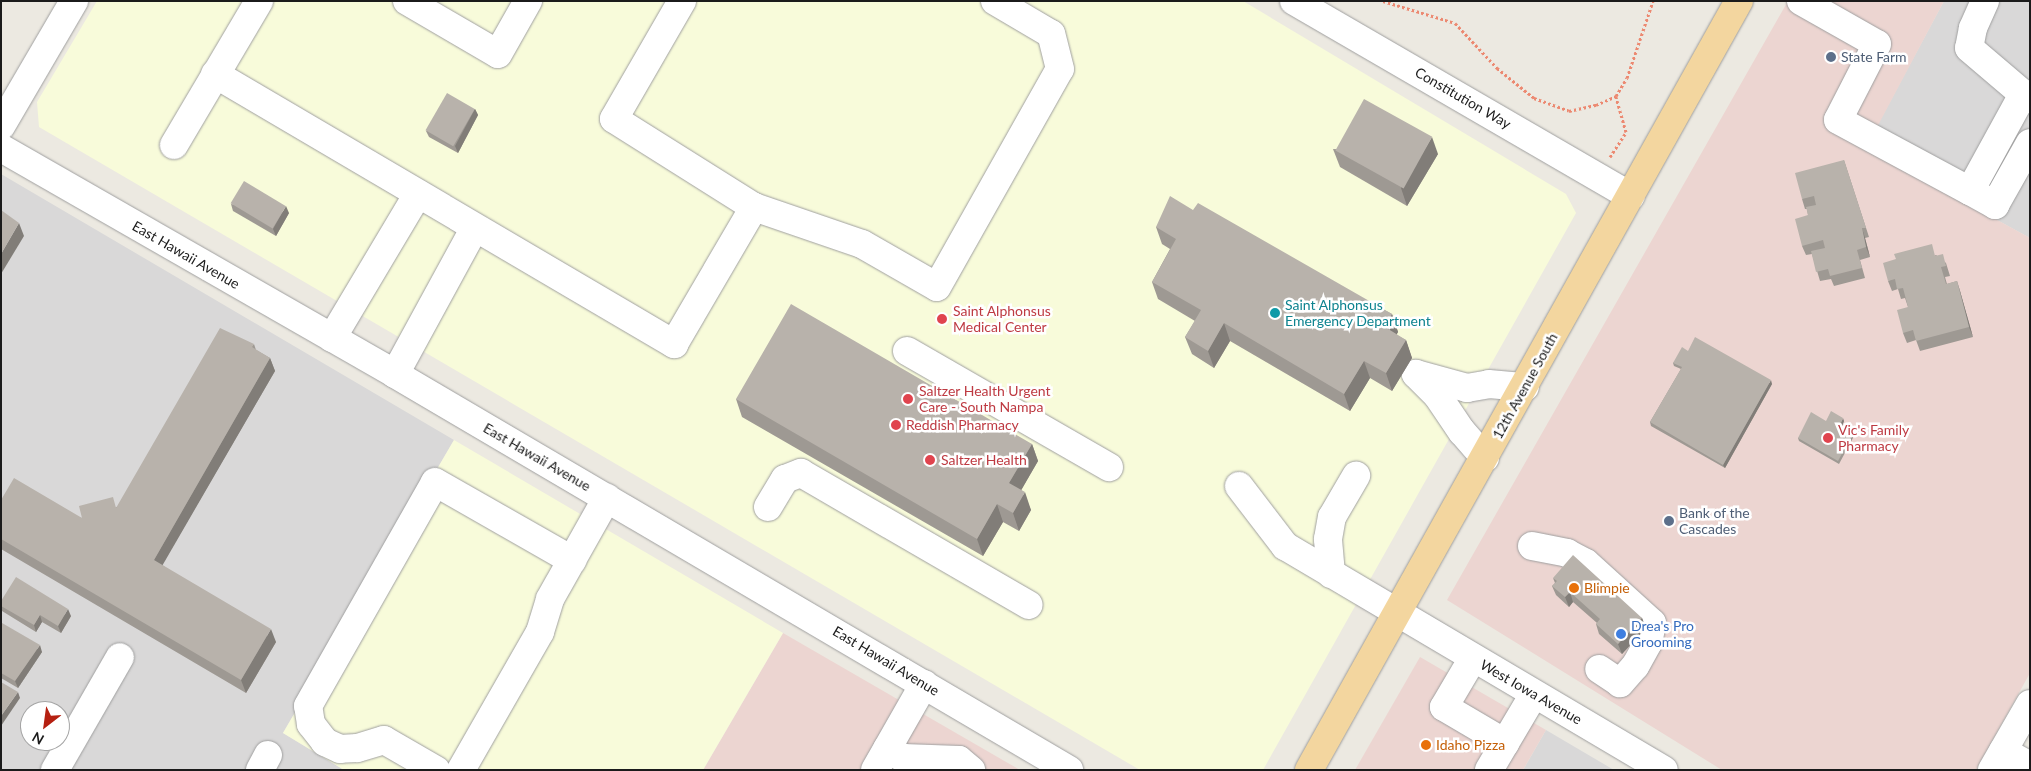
<!DOCTYPE html>
<style>
body{margin:0}
#map{position:relative;width:2031px;height:771px;overflow:hidden;background:#ece9e1;font-family:Lato,sans-serif}
div>[style]{position:absolute}
[style*='--x']{left:calc(var(--x)*1px);top:calc(var(--y)*1px);width:calc(var(--w)*1px);rotate:calc(var(--a)*1deg)}
.residential>*{inset:0;background:#d9d8d8}
.commercial>*{inset:0;background:#ecd5d1}
.education>*{inset:0;background:#f8fbda}
.path>*{height:3px;margin-top:-1.5px;transform-origin:0;background:repeating-linear-gradient(90deg,#ec8971 0 2.5px,transparent 0 5px)}
.roads{filter:drop-shadow(0 0 1px #9f9f9f) drop-shadow(0 0 1px #9f9f9f)}
.minor>*{height:28px;margin:-14px;padding:0 14px;transform-origin:14px;border-radius:14px;background:#fff}
.major>*{height:28px;margin:-14px;padding:0 14px;transform-origin:14px;border-radius:14px;background:#f3d69f}
.wall>*{inset:0;background:#9e9993}
.shaded-wall>*{inset:0;background:#817d78;transform-origin:0 0}
.building>*{inset:0;background:#b8b2ab;transform-origin:0 0}
.dots>*{width:14px;height:14px;translate:-50% -50%;box-sizing:border-box;border:2px solid #fff;border-radius:50%}
span{translate:-50% -50%;white-space:nowrap;text-align:center;line-height:1.15;-webkit-text-stroke:5px #fff;paint-order:stroke}
.service-label{font-size:14px;color:#4e5e75}
.left{translate:0 -50%;text-align:left}
.street-label{font-size:14px;color:#1b1b1b}
.culture-label{font-size:14px;color:#0d838f}
.health-label{font-size:14px;color:#be3a42}
.food-label{font-size:14px;color:#c56008}
.shop-label{font-size:14px;color:#366cbe}
.frame{position:absolute;inset:0;border:2px solid #1b1b1b;pointer-events:none}
.north{position:absolute;left:20px;top:701px;width:50px;height:50px;box-sizing:border-box;background:#fff;border:1px solid #a4a4a4;border-radius:50%;rotate:210deg;font-size:14px;font-weight:700;line-height:20px;text-align:center;color:#1b1b1b}
.north::after{content:'';display:block;margin:auto;width:18px;height:22px;background:#b52011;clip-path:polygon(50% 0,100% 100%,50% 72%,0 100%)}
</style>
<div id="map">
<div class="residential">
<i style="clip-path:polygon(1944px 1px,2030px 1px,2030px 238px,1865px 148px)"></i>
<i style="clip-path:polygon(evenodd,1px 174px,454px 440px,283px 733px,344px 770px,1px 770px,1px 174px,30px 711px,60px 711px,60px 741px,30px 741px,30px 711px)"></i>
<i style="clip-path:polygon(1546px 730px,1614px 770px,1523px 770px)"></i>
</div>
<div class="commercial">
<i style="clip-path:polygon(1788px 1px,1944px 1px,1866px 148px,2030px 238px,2030px 673px,1976px 770px,1722px 770px,1447px 600px)"></i>
<i style="clip-path:polygon(783px 633px,1020px 770px,703px 770px)"></i>
<i style="clip-path:polygon(1420px 657px,1546px 730px,1523px 770px,1355px 770px)"></i>
</div>
<div class="education">
<i style="clip-path:polygon(97px 1px,1243px 1px,1566px 194px,1576px 213px,1263px 770px,1140px 770px,39px 127px,37px 102px)"></i>
<i style="clip-path:polygon(454px 440px,783px 633px,703px 770px,344px 770px,283px 733px)"></i>
</div>
<div class="path">
<i style="--x:1383;--y:1;--w:75;--a:17"></i>
<i style="--x:1455;--y:23;--w:62;--a:47"></i>
<i style="--x:1497;--y:68;--w:48;--a:39"></i>
<i style="--x:1534;--y:98;--w:37;--a:20"></i>
<i style="--x:1569;--y:111;--w:28;--a:-13"></i>
<i style="--x:1596;--y:105;--w:22;--a:-24"></i>
<i style="--x:1616;--y:96;--w:21;--a:-59"></i>
<i style="--x:1627;--y:78;--w:81;--a:-71.3"></i>
<i style="--x:1610;--y:157;--w:30;--a:-57"></i>
<i style="--x:1626;--y:132;--w:37;--a:-106"></i>
</div>
<div class="roads">
<div class="minor">
<i style="--x:407;--y:1;--w:105;--a:30.2"></i>
<i style="--x:498;--y:54;--w:61;--a:-60.5"></i>
<i style="--x:682;--y:1;--w:136;--a:120"></i>
<i style="--x:614;--y:119;--w:165;--a:32.2"></i>
<i style="--x:754;--y:207;--w:114;--a:18.9"></i>
<i style="--x:862;--y:244;--w:86;--a:29.8"></i>
<i style="--x:937;--y:287;--w:250;--a:-60.6"></i>
<i style="--x:1060;--y:69;--w:36;--a:-104"></i>
<i style="--x:1051;--y:34;--w:65;--a:-149.5"></i>
<i style="--x:1294;--y:1;--w:389;--a:30.1"></i>
<i style="--x:1801;--y:1;--w:87;--a:29.5"></i>
<i style="--x:1877;--y:44;--w:85;--a:117.2"></i>
<i style="--x:1838;--y:120;--w:150;--a:28.3"></i>
<i style="--x:1970;--y:191;--w:111;--a:-61.3"></i>
<i style="--x:2023;--y:94;--w:9;--a:36"></i>
<i style="--x:1985;--y:1;--w:30;--a:114"></i>
<i style="--x:1973;--y:28;--w:20;--a:101"></i>
<i style="--x:1969;--y:48;--w:71;--a:40.4"></i>
<i style="--x:215;--y:74;--w:533;--a:30.47"></i>
<i style="--x:674;--y:344;--w:159;--a:-59.7"></i>
<i style="--x:1;--y:126;--w:145;--a:-59.7"></i>
<i style="--x:174;--y:145;--w:167;--a:-59.4"></i>
<i style="--x:1;--y:148;--w:454;--a:29.8"></i>
<i style="--x:395;--y:374;--w:782;--a:30.44"></i>
<i style="--x:1970;--y:191;--w:29;--a:29"></i>
<i style="--x:1995;--y:205;--w:71;--a:-60.6"></i>
<i style="--x:332;--y:338;--w:168;--a:-59.2"></i>
<i style="--x:907;--y:351;--w:233;--a:29.9"></i>
<i style="--x:395;--y:374;--w:165;--a:-61.4"></i>
<i style="--x:1485;--y:458;--w:35;--a:-131"></i>
<i style="--x:1462;--y:432;--w:45;--a:-124"></i>
<i style="--x:1437;--y:395;--w:30;--a:-135"></i>
<i style="--x:1416;--y:374;--w:53;--a:15.4"></i>
<i style="--x:1467;--y:388;--w:22;--a:-10"></i>
<i style="--x:1489;--y:384;--w:36;--a:5"></i>
<i style="--x:1239;--y:486;--w:76;--a:52.5"></i>
<i style="--x:1285;--y:546;--w:440;--a:30.6"></i>
<i style="--x:768;--y:507;--w:33;--a:-59"></i>
<i style="--x:785;--y:479;--w:17;--a:-21"></i>
<i style="--x:801;--y:473;--w:263;--a:30.1"></i>
<i style="--x:1532;--y:546;--w:36;--a:11"></i>
<i style="--x:1567;--y:553;--w:21;--a:28"></i>
<i style="--x:1586;--y:563;--w:89;--a:42.3"></i>
<i style="--x:1652;--y:623;--w:20;--a:101"></i>
<i style="--x:1648;--y:643;--w:26;--a:119"></i>
<i style="--x:1635;--y:666;--w:23;--a:131"></i>
<i style="--x:1620;--y:683;--w:25;--a:-146"></i>
<i style="--x:1331;--y:574;--w:35;--a:-95"></i>
<i style="--x:1328;--y:539;--w:22;--a:-80"></i>
<i style="--x:1332;--y:517;--w:48;--a:-59.7"></i>
<i style="--x:1473;--y:658;--w:57;--a:120.6"></i>
<i style="--x:1444;--y:707;--w:71;--a:30.5"></i>
<i style="--x:887;--y:749;--w:18;--a:29"></i>
<i style="--x:903;--y:758;--w:56;--a:2"></i>
<i style="--x:959;--y:760;--w:16;--a:40"></i>
<i style="--x:2003;--y:751;--w:31;--a:29"></i>
<i style="--x:55;--y:770;--w:130;--a:-60.1"></i>
<i style="--x:260;--y:770;--w:17;--a:-62"></i>
<i style="--x:436;--y:770;--w:60;--a:-150"></i>
<i style="--x:384;--y:740;--w:28;--a:163"></i>
<i style="--x:357;--y:748;--w:17;--a:177"></i>
<i style="--x:340;--y:749;--w:17;--a:-155"></i>
<i style="--x:325;--y:742;--w:23;--a:-128"></i>
<i style="--x:311;--y:724;--w:18;--a:-99"></i>
<i style="--x:308;--y:706;--w:257;--a:-60.4"></i>
<i style="--x:435;--y:482;--w:158;--a:29.7"></i>
<i style="--x:461;--y:770;--w:159;--a:-60.2"></i>
<i style="--x:540;--y:632;--w:34;--a:-73"></i>
<i style="--x:550;--y:599;--w:116;--a:-60.6"></i>
<i style="--x:875;--y:770;--w:99;--a:-60.3"></i>
<i style="--x:1489;--y:770;--w:88;--a:-59.4"></i>
<i style="--x:1992;--y:770;--w:76;--a:-60.1"></i>
</div>
<div class="major">
<i style="--x:1309;--y:770;--w:881;--a:-60.79"></i>
</div>
</div>
<div class="wall">
<i style="clip-path:polygon(475px 109px,478px 115px,458px 153px,429px 137px,426px 131px)"></i>
<i style="clip-path:polygon(1333px 149px,1438px 154px,1407px 206px,1340px 167px)"></i>
<i style="clip-path:polygon(1844px 160px,1869px 237px,1865px 238px,1870px 257px,1860px 260px,1865px 278px,1834px 286px,1831px 279px,1820px 281px,1812px 254px,1806px 255px,1802px 246px,1808px 215px,1807px 209px,1805px 209px,1802px 199px)"></i>
<i style="clip-path:polygon(231px 204px,289px 213px,276px 236px,233px 211px)"></i>
<i style="clip-path:polygon(1193px 210px,1392px 314px,1398px 332px,1396px 335px,1406px 340px,1412px 358px,1392px 391px,1370px 378px,1350px 411px,1230px 341px,1214px 368px,1192px 354px,1185px 337px,1195px 321px,1158px 299px,1152px 282px,1170px 249px,1162px 244px,1156px 227px)"></i>
<i style="clip-path:polygon(1936px 255px,1946px 263px,1950px 276px,1945px 277px,1947px 284px,1957px 281px,1960px 291px,1973px 337px,1920px 351px,1916px 340px,1907px 343px,1903px 333px,1908px 307px,1905px 298px,1901px 299px,1898px 289px,1892px 291px,1888px 281px)"></i>
<i style="clip-path:polygon(254px 344px,256px 350px,270px 358px,275px 371px,162px 565px,276px 642px,246px 693px,1px 549px,1px 500px,82px 518px,117px 507px)"></i>
<i style="clip-path:polygon(1688px 351px,1772px 384px,1725px 468px,1651px 426px,1650px 422px,1681px 369px,1674px 366px,1673px 363px)"></i>
<i style="clip-path:polygon(736px 399px,1032px 444px,1038px 461px,1021px 490px,1031px 510px,1019px 531px,1003px 522px,983px 556px,742px 417px)"></i>
<i style="clip-path:polygon(1826px 421px,1844px 421px,1841px 429px,1852px 435px,1853px 438px,1839px 464px,1799px 441px,1798px 438px)"></i>
<i style="clip-path:polygon(1553px 578px,1642px 618px,1646px 628px,1622px 654px,1599px 634px,1596px 624px,1597px 623px,1573px 602px,1569px 607px,1556px 595px,1552px 586px,1555px 583px)"></i>
<i style="clip-path:polygon(1px 601px,71px 616px,61px 633px,42px 622px,36px 632px,2px 611px)"></i>
<i style="clip-path:polygon(1px 624px,42px 652px,18px 688px,1px 678px)"></i>
</div>
<div class="shaded-wall">
<i style="clip-path:polygon(475px 109px,478px 115px,458px 153px,455px 146px)"></i>
<i style="clip-path:polygon(1432px 137px,1438px 154px,1407px 206px,1401px 188px)"></i>
<i style="clip-path:polygon(286px 206px,289px 213px,276px 236px,273px 229px)"></i>
<i style="clip-path:polygon(19px 223px,24px 236px,1px 274px,1px 254px)"></i>
<i style="clip-path:polygon(1862px 228px,1865px 238px,1870px 257px,1866px 247px)"></i>
<i style="clip-path:polygon(1957px 281px,1960px 291px,1973px 337px,1969px 327px)"></i>
<i style="clip-path:polygon(1392px 314px,1398px 332px,1391px 345px,1385px 327px)"></i>
<i style="clip-path:polygon(1224px 323px,1230px 341px,1214px 368px,1208px 351px)"></i>
<i style="clip-path:polygon(1406px 340px,1412px 358px,1392px 391px,1386px 373px)"></i>
<i style="clip-path:polygon(270px 358px,275px 371px,158px 573px,154px 560px)"></i>
<i style="clip-path:polygon(1364px 361px,1370px 378px,1350px 411px,1344px 394px)"></i>
<i style="clip-path:polygon(1771px 380px,1772px 384px,1725px 468px,1723px 465px)"></i>
<i style="clip-path:polygon(1843px 418px,1844px 421px,1840px 431px,1839px 428px)"></i>
<i style="left:1852px;top:435px;width:3px;height:30px;rotate:72deg"></i>
<i style="clip-path:polygon(1032px 444px,1038px 461px,1015px 501px,1009px 483px)"></i>
<i style="clip-path:polygon(1025px 492px,1031px 510px,1019px 531px,1013px 513px)"></i>
<i style="clip-path:polygon(997px 504px,1003px 522px,983px 556px,977px 539px)"></i>
<i style="clip-path:polygon(1570px 592px,1573px 602px,1569px 607px,1565px 597px)"></i>
<i style="clip-path:polygon(68px 609px,71px 616px,61px 633px,58px 626px)"></i>
<i style="clip-path:polygon(40px 615px,42px 622px,36px 632px,34px 625px)"></i>
<i style="clip-path:polygon(1642px 618px,1646px 628px,1622px 654px,1618px 644px)"></i>
<i style="clip-path:polygon(271px 629px,276px 642px,246px 693px,241px 680px)"></i>
<i style="clip-path:polygon(40px 645px,42px 652px,18px 688px,15px 681px)"></i>
<i style="clip-path:polygon(18px 692px,20px 698px,1px 726px,1px 716px)"></i>
</div>
<div class="building">
<i style="left:447px;top:93px;width:32px;height:43px;rotate:30deg"></i>
<i style="left:1364px;top:99px;width:78px;height:59px;rotate:29deg"></i>
<i style="clip-path:polygon(1844px 160px,1866px 228px,1862px 228px,1866px 247px,1857px 250px,1862px 268px,1830px 276px,1828px 269px,1816px 272px,1811px 251px,1825px 248px,1823px 240px,1802px 246px,1795px 219px,1808px 215px,1806px 207px,1816px 205px,1814px 196px,1802px 199px,1795px 173px)"></i>
<i style="left:244px;top:181px;width:49px;height:26px;rotate:31deg"></i>
<i style="clip-path:polygon(1170px 196px,1193px 210px,1198px 203px,1392px 314px,1385px 327px,1406px 340px,1386px 373px,1364px 361px,1344px 394px,1224px 323px,1208px 351px,1185px 337px,1201px 310px,1152px 282px,1176px 239px,1156px 227px)"></i>
<i style="clip-path:polygon(1px 210px,19px 223px,1px 254px)"></i>
<i style="clip-path:polygon(1932px 244px,1935px 256px,1943px 254px,1946px 266px,1941px 267px,1946px 284px,1957px 281px,1969px 327px,1916px 341px,1913px 330px,1903px 333px,1897px 310px,1908px 307px,1903px 288px,1897px 289px,1895px 279px,1888px 281px,1883px 263px,1896px 259px,1894px 254px)"></i>
<i style="clip-path:polygon(791px 304px,1032px 444px,1009px 483px,1025px 492px,1013px 513px,997px 504px,977px 539px,736px 399px)"></i>
<i style="clip-path:polygon(220px 328px,254px 344px,252px 347px,270px 358px,154px 560px,271px 629px,241px 680px,1px 539px,1px 500px,14px 478px,82px 518px,79px 506px,113px 497px,116px 508px)"></i>
<i style="clip-path:polygon(1695px 337px,1771px 380px,1723px 465px,1650px 422px,1682px 367px,1673px 363px,1682px 347px,1688px 351px)"></i>
<i style="clip-path:polygon(1831px 411px,1843px 418px,1839px 428px,1852px 435px,1838px 461px,1798px 438px,1811px 412px,1826px 421px)"></i>
<i style="clip-path:polygon(1573px 555px,1642px 618px,1618px 644px,1596px 624px,1600px 619px,1570px 592px,1565px 597px,1552px 586px,1557px 581px,1553px 578px)"></i>
<i style="clip-path:polygon(16px 577px,68px 609px,58px 626px,40px 615px,34px 625px,1px 606px,1px 601px)"></i>
<i style="clip-path:polygon(2px 623px,40px 645px,15px 681px,1px 673px)"></i>
<i style="clip-path:polygon(1px 682px,18px 692px,1px 716px)"></i>
</div>
<div class="dots">
<i style="left:1831px;top:57px;background:#5c6f8a"></i>
<i style="left:1275px;top:313px;background:#0f9aa8"></i>
<i style="left:942px;top:319px;background:#e0444e"></i>
<i style="left:908px;top:399px;background:#e0444e"></i>
<i style="left:896px;top:425px;background:#e0444e"></i>
<i style="left:1828px;top:438px;background:#e0444e"></i>
<i style="left:930px;top:460px;background:#e0444e"></i>
<i style="left:1669px;top:521px;background:#5c6f8a"></i>
<i style="left:1574px;top:588px;background:#e8710a"></i>
<i style="left:1621px;top:634px;background:#3f7fe0"></i>
<i style="left:1426px;top:745px;background:#e8710a"></i>
</div>
<div class="service-label">
<span class="left" style="left:1841px;top:57px">State Farm</span>
<span class="left" style="left:1679px;top:521px">Bank of the<br>Cascades</span>
</div>
<div class="street-label">
<span style="left:1463px;top:98px;rotate:30deg">Constitution Way</span>
<span style="left:186px;top:255px;rotate:30deg">East Hawaii Avenue</span>
<span style="left:1525px;top:386px;rotate:-61deg">12th Avenue South</span>
<span style="left:537px;top:457px;rotate:30deg">East Hawaii Avenue</span>
<span style="left:886px;top:661px;rotate:31deg">East Hawaii Avenue</span>
<span style="left:1531px;top:692px;rotate:30deg">West Iowa Avenue</span>
</div>
<div class="culture-label">
<span class="left" style="left:1285px;top:313px">Saint Alphonsus<br>Emergency Department</span>
</div>
<div class="health-label">
<span class="left" style="left:953px;top:319px">Saint Alphonsus<br>Medical Center</span>
<span class="left" style="left:919px;top:399px">Saltzer Health Urgent<br>Care - South Nampa</span>
<span class="left" style="left:906px;top:425px">Reddish Pharmacy</span>
<span class="left" style="left:1838px;top:438px">Vic's Family<br>Pharmacy</span>
<span class="left" style="left:941px;top:460px">Saltzer Health</span>
</div>
<div class="food-label">
<span class="left" style="left:1584px;top:588px">Blimpie</span>
<span class="left" style="left:1436px;top:745px">Idaho Pizza</span>
</div>
<div class="shop-label">
<span class="left" style="left:1631px;top:634px">Drea's Pro<br>Grooming</span>
</div>
<div class="frame"></div>
<div class="north">N</div>
</div>
